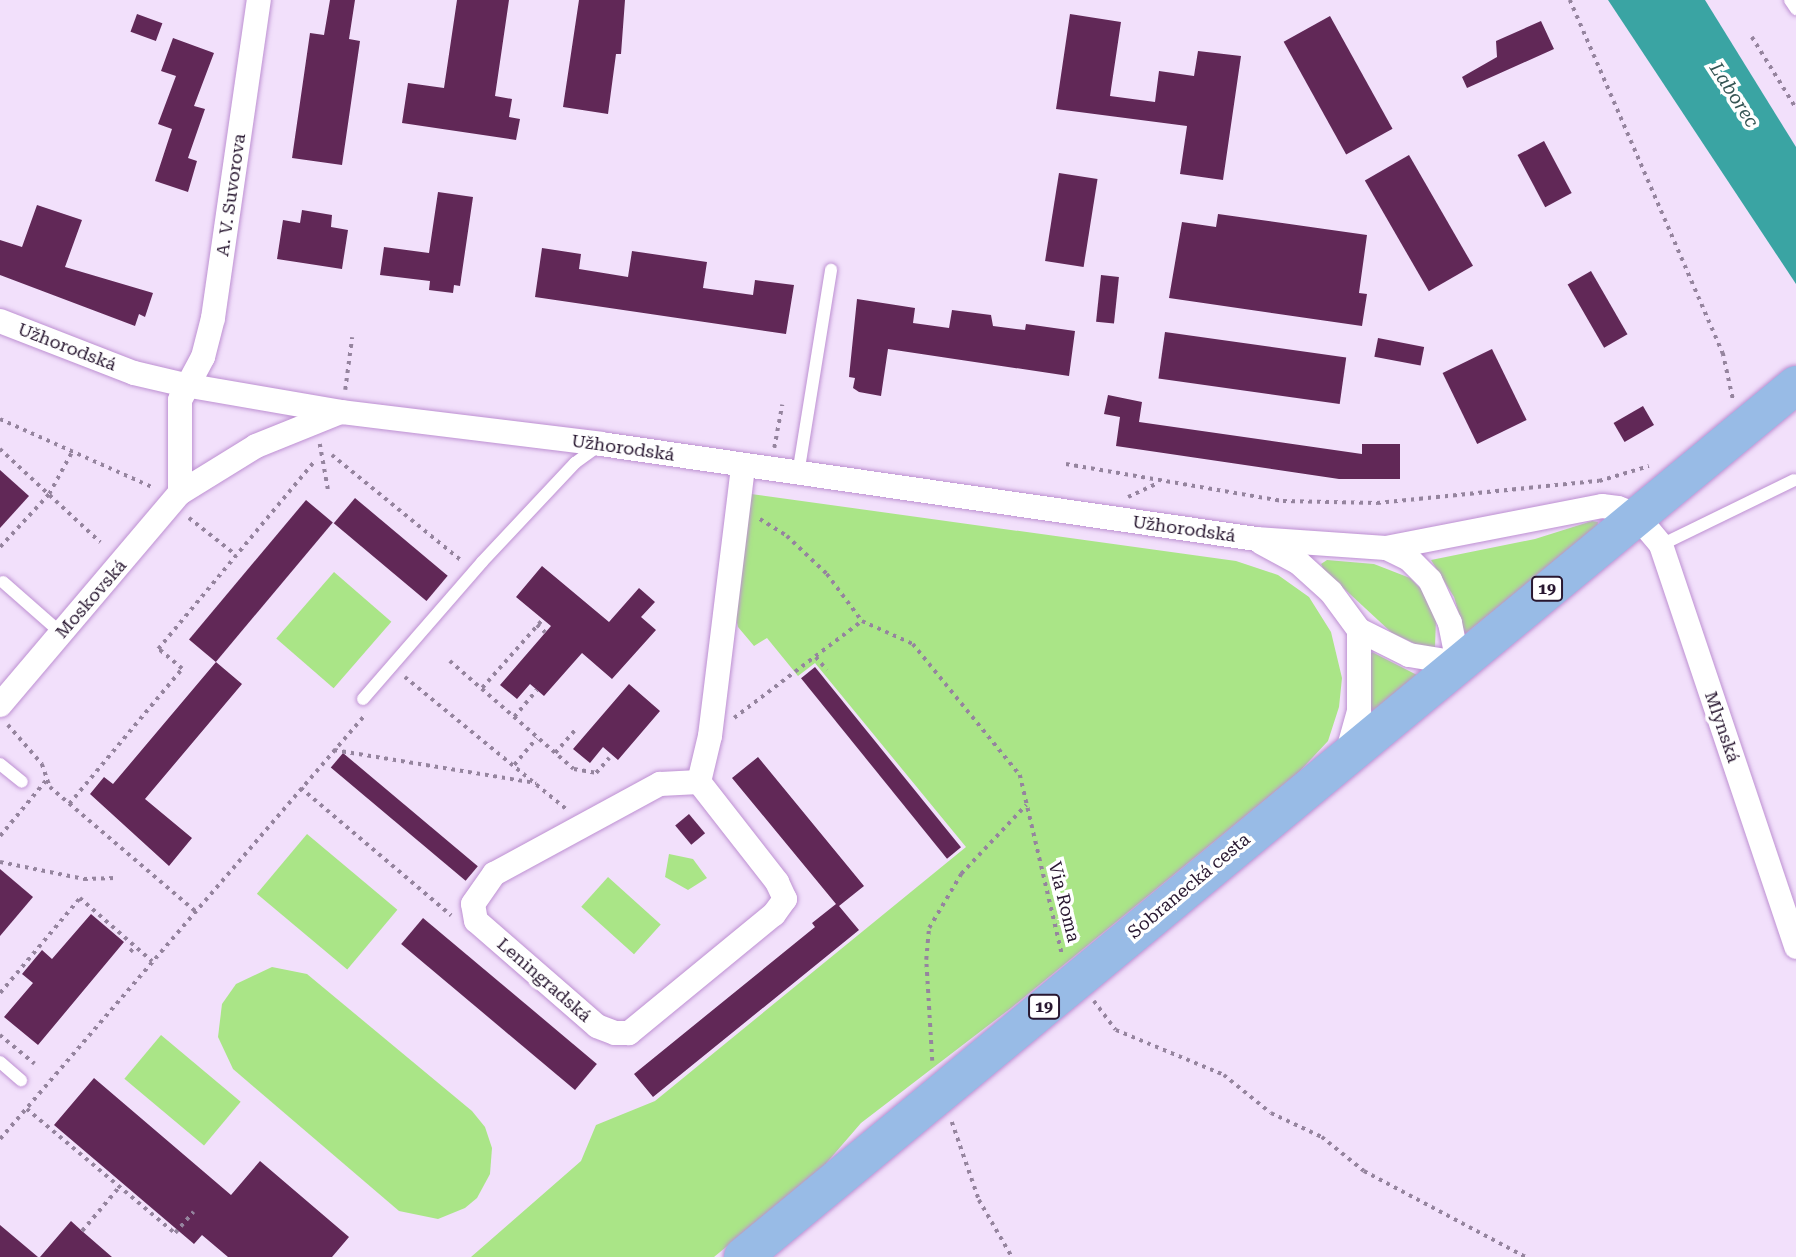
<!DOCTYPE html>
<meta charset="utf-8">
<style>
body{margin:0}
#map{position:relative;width:1796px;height:1257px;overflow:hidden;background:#f2e0fb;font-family:"Roboto Serif",serif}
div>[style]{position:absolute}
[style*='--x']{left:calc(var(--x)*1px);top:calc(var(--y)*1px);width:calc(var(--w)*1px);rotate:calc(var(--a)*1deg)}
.green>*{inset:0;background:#aae587;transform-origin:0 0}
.water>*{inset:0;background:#3aa4a3}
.building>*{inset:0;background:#612857;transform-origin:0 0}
.path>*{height:3.5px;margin-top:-1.75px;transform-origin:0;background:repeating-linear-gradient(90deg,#95849e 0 3.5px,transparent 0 8.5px)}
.roads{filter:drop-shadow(0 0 2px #bd90d2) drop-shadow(0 0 2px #bd90d2)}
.service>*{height:12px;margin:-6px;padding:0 6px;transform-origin:6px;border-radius:6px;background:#fff}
.minor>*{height:24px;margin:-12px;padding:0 12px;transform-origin:12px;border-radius:12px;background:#fff}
.primary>*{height:38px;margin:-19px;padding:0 19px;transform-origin:19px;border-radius:19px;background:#98bbe6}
span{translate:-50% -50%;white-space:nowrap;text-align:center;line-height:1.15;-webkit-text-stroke:7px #fff;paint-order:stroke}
.shield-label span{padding:2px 5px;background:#fff;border:2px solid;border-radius:5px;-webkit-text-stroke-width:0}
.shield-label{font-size:16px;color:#281730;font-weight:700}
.street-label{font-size:18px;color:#281730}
.water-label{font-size:19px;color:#355554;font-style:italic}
</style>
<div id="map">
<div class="green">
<i style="clip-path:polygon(751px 494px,1236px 561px,1278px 575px,1309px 597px,1331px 632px,1342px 678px,1339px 707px,1328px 741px,1299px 772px,1011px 1008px,861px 1123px,823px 1167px,714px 1257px,471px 1257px,581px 1161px,596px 1125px,655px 1101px,966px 847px,815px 663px,798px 676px,767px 638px,754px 646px,738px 627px,735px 614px)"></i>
<i style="clip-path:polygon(1592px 521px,1598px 522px,1597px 528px,1465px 634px,1454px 597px,1431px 560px,1535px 539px)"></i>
<i style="clip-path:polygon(1327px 560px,1374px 564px,1410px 578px,1426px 594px,1436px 619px,1435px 647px,1426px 649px,1392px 633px,1324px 570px,1321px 564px)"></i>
<i style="left:334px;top:572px;width:76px;height:88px;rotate:41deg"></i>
<i style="clip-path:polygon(1372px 652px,1417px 675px,1371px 713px,1369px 656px)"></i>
<i style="left:307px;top:834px;width:118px;height:78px;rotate:40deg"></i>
<i style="clip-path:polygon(669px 854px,693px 859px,707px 878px,688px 890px,665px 877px)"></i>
<i style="left:608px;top:877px;width:71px;height:40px;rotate:42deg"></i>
<i style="clip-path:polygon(272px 967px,307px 974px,472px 1111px,485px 1127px,492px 1148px,490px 1174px,477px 1198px,465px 1208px,438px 1219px,399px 1211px,233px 1069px,218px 1037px,222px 1004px,236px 984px)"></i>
<i style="left:161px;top:1035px;width:104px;height:57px;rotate:40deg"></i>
</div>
<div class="water">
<i style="clip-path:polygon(1608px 0,1705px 0,1796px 147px,1796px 284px)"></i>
</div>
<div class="building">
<i style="clip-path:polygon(330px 0,355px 0,349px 39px,360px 41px,342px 165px,292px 158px,310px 33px,324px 35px)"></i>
<i style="clip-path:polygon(457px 0,509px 0,495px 96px,512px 99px,509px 117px,520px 119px,516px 140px,402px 123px,408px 83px,444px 88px)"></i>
<i style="clip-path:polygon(579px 0,625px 0,621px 54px,616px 54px,608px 114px,563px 107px)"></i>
<i style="left:137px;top:14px;width:27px;height:19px;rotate:20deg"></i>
<i style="clip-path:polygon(1070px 14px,1121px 22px,1110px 96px,1155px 102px,1159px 71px,1194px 76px,1198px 51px,1241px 56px,1223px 180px,1180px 174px,1187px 126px,1056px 109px)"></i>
<i style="left:1330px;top:16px;width:129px;height:53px;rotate:61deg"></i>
<i style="clip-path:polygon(1541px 21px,1554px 49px,1467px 88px,1462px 77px,1497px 57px,1496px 41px)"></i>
<i style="clip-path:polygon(173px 38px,214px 53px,194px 106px,205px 109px,188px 158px,197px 161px,188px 192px,155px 181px,172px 129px,158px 124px,176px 76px,161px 71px)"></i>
<i style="left:1544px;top:141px;width:59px;height:30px;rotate:62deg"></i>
<i style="left:1409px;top:155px;width:128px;height:51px;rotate:60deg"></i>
<i style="left:1059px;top:173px;width:39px;height:89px;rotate:9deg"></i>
<i style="clip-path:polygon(438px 192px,473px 197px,460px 286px,454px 285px,453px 293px,429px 290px,430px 281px,380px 275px,384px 247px,429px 253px)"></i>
<i style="clip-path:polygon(37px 205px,82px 220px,65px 267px,153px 293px,145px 317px,139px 314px,135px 326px,0 275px,0 240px,22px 247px)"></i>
<i style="clip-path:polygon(302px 210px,332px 215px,331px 227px,348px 230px,342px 269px,277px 259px,283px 220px,300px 223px)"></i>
<i style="clip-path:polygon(1218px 214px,1367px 235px,1359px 293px,1367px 294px,1362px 326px,1169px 298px,1182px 222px,1216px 227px)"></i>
<i style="clip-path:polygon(542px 248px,581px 254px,579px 269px,628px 277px,632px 251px,707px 262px,703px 288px,753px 295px,755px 280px,794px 285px,786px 334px,535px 297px)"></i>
<i style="left:1591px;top:271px;width:73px;height:27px;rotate:60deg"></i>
<i style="left:1101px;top:275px;width:18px;height:47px;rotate:6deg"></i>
<i style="clip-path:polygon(857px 299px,915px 308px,913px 323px,949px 328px,952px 310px,991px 315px,993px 326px,1025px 330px,1026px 324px,1075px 331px,1069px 376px,888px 349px,881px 396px,859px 392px,853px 388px,855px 378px,849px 377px)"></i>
<i style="left:1165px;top:332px;width:183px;height:47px;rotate:8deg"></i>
<i style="left:1378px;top:338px;width:47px;height:19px;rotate:11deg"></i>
<i style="left:1492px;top:349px;width:79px;height:55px;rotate:64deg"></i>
<i style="clip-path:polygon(1108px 395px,1142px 402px,1139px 422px,1362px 454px,1362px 444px,1400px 444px,1400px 479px,1339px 479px,1116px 446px,1120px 417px,1104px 414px)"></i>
<i style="left:1643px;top:406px;width:22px;height:34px;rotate:60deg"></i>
<i style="clip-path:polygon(0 470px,29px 496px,0 528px)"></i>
<i style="left:355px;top:498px;width:121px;height:33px;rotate:40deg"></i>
<i style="left:306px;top:500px;width:35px;height:182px;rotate:40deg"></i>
<i style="clip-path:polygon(542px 566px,609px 622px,639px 588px,655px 602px,641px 617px,656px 630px,612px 679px,582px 653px,544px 696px,530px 684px,517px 699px,500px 685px,551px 626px,516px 597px)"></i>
<i style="clip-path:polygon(216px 662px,242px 684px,145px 799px,192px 838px,169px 866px,90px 794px,104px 777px,113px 784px)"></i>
<i style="left:815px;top:667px;width:232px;height:18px;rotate:51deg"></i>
<i style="clip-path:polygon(629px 684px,660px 711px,618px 760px,603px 747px,590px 763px,573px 749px)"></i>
<i style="left:343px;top:753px;width:176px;height:19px;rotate:40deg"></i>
<i style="clip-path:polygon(758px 757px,864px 886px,839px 906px,859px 930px,653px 1097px,634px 1074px,815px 927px,812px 923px,836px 904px,732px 778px)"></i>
<i style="left:689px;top:814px;width:25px;height:18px;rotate:50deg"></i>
<i style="clip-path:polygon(0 869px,33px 897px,0 936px)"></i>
<i style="clip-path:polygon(91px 914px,124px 942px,38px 1045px,4px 1017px,33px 983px,22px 974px,42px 950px,52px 959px)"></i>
<i style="left:423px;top:918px;width:227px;height:34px;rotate:40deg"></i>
<i style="clip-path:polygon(94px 1078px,231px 1195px,260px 1161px,349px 1237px,332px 1257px,228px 1257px,202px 1235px,194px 1244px,54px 1125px)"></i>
<i style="clip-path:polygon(71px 1221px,82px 1231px,112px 1257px,40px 1257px)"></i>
<i style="clip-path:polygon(0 1225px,38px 1257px,0 1257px)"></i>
</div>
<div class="path">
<i style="--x:1570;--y:0;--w:385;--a:66.6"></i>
<i style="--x:1723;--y:353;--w:47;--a:77.7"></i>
<i style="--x:1752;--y:37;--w:84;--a:58.2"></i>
<i style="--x:345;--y:390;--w:53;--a:-82.5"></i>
<i style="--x:0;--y:419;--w:169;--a:24.1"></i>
<i style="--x:320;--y:444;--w:46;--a:79.9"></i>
<i style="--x:774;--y:448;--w:44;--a:-79.5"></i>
<i style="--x:0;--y:449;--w:137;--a:42.9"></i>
<i style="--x:332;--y:455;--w:169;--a:39.2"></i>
<i style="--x:1066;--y:464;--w:220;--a:9.7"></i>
<i style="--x:1283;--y:501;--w:94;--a:1.2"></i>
<i style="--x:1377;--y:503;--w:223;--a:-5.7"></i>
<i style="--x:1599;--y:481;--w:52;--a:-16.7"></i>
<i style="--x:1128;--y:497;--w:31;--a:-25"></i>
<i style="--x:189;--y:518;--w:60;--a:38.2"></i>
<i style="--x:760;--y:519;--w:32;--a:32"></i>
<i style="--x:787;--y:536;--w:55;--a:43.5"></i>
<i style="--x:827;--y:574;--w:59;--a:53.3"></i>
<i style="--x:862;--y:621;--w:56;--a:24.3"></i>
<i style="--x:913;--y:644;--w:169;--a:50.8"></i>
<i style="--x:1020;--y:775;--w:184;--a:76.8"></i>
<i style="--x:0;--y:547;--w:72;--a:-47.2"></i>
<i style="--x:49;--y:494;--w:50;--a:-61.4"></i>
<i style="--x:537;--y:625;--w:11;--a:41"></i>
<i style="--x:816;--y:657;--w:17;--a:50"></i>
<i style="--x:450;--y:661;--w:164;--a:41.1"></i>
<i style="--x:574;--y:769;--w:22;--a:10"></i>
<i style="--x:596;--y:773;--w:20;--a:-49"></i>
<i style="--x:405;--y:677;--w:208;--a:39.3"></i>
<i style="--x:482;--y:688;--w:92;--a:-48.5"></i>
<i style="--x:514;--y:717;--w:35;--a:-50"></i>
<i style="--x:734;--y:718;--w:161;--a:-37.2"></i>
<i style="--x:8;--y:725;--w:52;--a:48.9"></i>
<i style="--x:42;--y:764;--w:24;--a:71"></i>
<i style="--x:50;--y:787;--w:191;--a:40.5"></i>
<i style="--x:334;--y:750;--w:205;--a:9.3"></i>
<i style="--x:555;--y:753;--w:33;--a:-49"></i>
<i style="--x:514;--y:765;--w:35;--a:-50"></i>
<i style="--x:301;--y:788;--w:197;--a:40.3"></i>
<i style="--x:69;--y:804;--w:176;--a:-50.1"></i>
<i style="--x:182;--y:669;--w:31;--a:-140"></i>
<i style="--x:158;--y:649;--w:244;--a:-50.2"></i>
<i style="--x:0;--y:836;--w:75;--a:-50.4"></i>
<i style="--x:0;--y:862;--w:86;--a:11.4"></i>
<i style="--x:84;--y:879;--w:32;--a:-2"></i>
<i style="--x:130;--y:952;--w:8;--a:-50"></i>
<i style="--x:0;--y:993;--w:124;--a:-49.9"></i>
<i style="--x:80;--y:898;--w:96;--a:41.2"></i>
<i style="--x:1094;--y:1001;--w:36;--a:53"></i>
<i style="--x:1116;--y:1030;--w:117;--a:22.6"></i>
<i style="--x:1224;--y:1075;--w:60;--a:39"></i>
<i style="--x:1271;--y:1113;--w:56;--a:25.2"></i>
<i style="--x:1322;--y:1137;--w:54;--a:39"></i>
<i style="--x:1364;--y:1171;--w:183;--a:28"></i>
<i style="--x:0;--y:1035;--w:45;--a:39.6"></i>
<i style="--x:932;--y:1061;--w:101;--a:-93.4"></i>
<i style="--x:926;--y:960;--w:32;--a:-85"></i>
<i style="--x:929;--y:928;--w:63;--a:-59.3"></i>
<i style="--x:961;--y:874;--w:95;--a:-46.7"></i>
<i style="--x:27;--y:1109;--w:193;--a:40"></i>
<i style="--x:175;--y:1233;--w:28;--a:-49"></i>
<i style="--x:952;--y:1122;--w:83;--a:70.9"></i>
<i style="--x:979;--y:1200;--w:66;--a:59.9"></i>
<i style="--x:0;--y:1139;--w:558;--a:-49.29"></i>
<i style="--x:82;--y:1231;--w:59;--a:-49.8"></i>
</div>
<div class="roads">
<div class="service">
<i style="--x:1790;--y:0;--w:11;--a:56"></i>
<i style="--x:798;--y:474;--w:207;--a:-80.8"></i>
<i style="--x:1661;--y:545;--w:148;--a:-26"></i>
<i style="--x:3;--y:582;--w:77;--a:41.3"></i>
<i style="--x:363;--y:699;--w:181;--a:-49"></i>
<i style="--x:482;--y:562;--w:136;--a:-46.8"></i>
<i style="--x:575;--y:463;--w:29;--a:-36"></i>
<i style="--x:0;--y:764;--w:28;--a:39"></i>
<i style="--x:0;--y:1062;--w:28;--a:41"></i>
</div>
<div class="minor">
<i style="--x:0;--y:321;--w:144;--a:21.2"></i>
<i style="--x:134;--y:373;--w:52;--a:13.2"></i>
<i style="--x:185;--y:385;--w:159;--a:9.8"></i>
<i style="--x:342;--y:412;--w:261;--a:7"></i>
<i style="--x:601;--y:444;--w:662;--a:8.25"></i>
<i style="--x:1256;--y:539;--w:130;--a:4"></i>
<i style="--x:1386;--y:548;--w:220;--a:-11"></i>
<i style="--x:1602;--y:506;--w:16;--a:7"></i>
<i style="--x:1618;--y:508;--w:19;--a:21"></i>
<i style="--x:1636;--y:515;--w:39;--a:50"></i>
<i style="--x:1661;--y:545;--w:424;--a:71.4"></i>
<i style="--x:180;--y:493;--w:93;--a:-90"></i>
<i style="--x:180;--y:400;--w:49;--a:-61.9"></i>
<i style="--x:203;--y:357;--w:40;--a:-75.6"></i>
<i style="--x:213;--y:318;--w:321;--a:-81.8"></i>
<i style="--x:1262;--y:543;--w:42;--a:28.4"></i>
<i style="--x:1299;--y:563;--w:43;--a:42.2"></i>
<i style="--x:1331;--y:592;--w:47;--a:53.6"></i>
<i style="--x:1359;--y:630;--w:56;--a:26.6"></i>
<i style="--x:1409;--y:655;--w:50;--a:9.3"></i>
<i style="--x:1458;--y:663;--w:41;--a:-101.3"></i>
<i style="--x:1450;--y:623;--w:47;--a:-114.9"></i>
<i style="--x:1430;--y:580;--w:30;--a:-135"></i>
<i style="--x:1409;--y:559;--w:25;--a:-154"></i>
<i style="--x:0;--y:705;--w:278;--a:-49.7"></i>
<i style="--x:180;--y:493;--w:89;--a:-31.7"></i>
<i style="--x:256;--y:446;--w:88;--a:-21.9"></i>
<i style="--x:1347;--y:754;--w:45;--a:-74.4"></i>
<i style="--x:1359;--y:711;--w:81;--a:-90"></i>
<i style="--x:699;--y:782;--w:127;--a:52"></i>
<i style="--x:777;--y:882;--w:19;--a:65"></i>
<i style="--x:785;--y:899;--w:19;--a:126"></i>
<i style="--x:774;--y:914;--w:188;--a:140.6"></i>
<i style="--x:629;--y:1033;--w:14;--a:180"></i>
<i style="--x:615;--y:1033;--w:19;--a:-159"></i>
<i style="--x:597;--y:1026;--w:160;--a:-139"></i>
<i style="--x:476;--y:921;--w:17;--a:-100"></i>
<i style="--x:473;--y:904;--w:37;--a:-55"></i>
<i style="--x:494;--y:874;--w:189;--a:-28.5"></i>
<i style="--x:660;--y:784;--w:39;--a:-3"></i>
<i style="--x:699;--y:782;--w:47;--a:-76.6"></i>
<i style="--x:710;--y:736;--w:272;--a:-83"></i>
</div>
<div class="primary">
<i style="--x:743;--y:1257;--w:1367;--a:-39.63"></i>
</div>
</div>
<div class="shield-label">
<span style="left:1547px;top:589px">19</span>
<span style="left:1044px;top:1007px">19</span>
</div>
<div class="street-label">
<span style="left:231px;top:195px;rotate:-82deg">A. V. Suvorova</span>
<span style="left:67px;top:347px;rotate:21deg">Užhorodská</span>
<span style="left:623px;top:448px;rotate:8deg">Užhorodská</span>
<span style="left:1184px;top:529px;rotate:8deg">Užhorodská</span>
<span style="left:91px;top:599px;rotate:-49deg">Moskovská</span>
<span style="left:1722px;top:727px;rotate:71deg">Mlynská</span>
<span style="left:1189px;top:886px;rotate:-40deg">Sobranecká cesta</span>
<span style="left:1064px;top:902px;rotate:76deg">Via Roma</span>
<span style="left:544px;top:980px;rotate:41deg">Leningradská</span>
</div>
<div class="water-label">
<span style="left:1734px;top:95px;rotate:57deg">Laborec</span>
</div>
</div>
